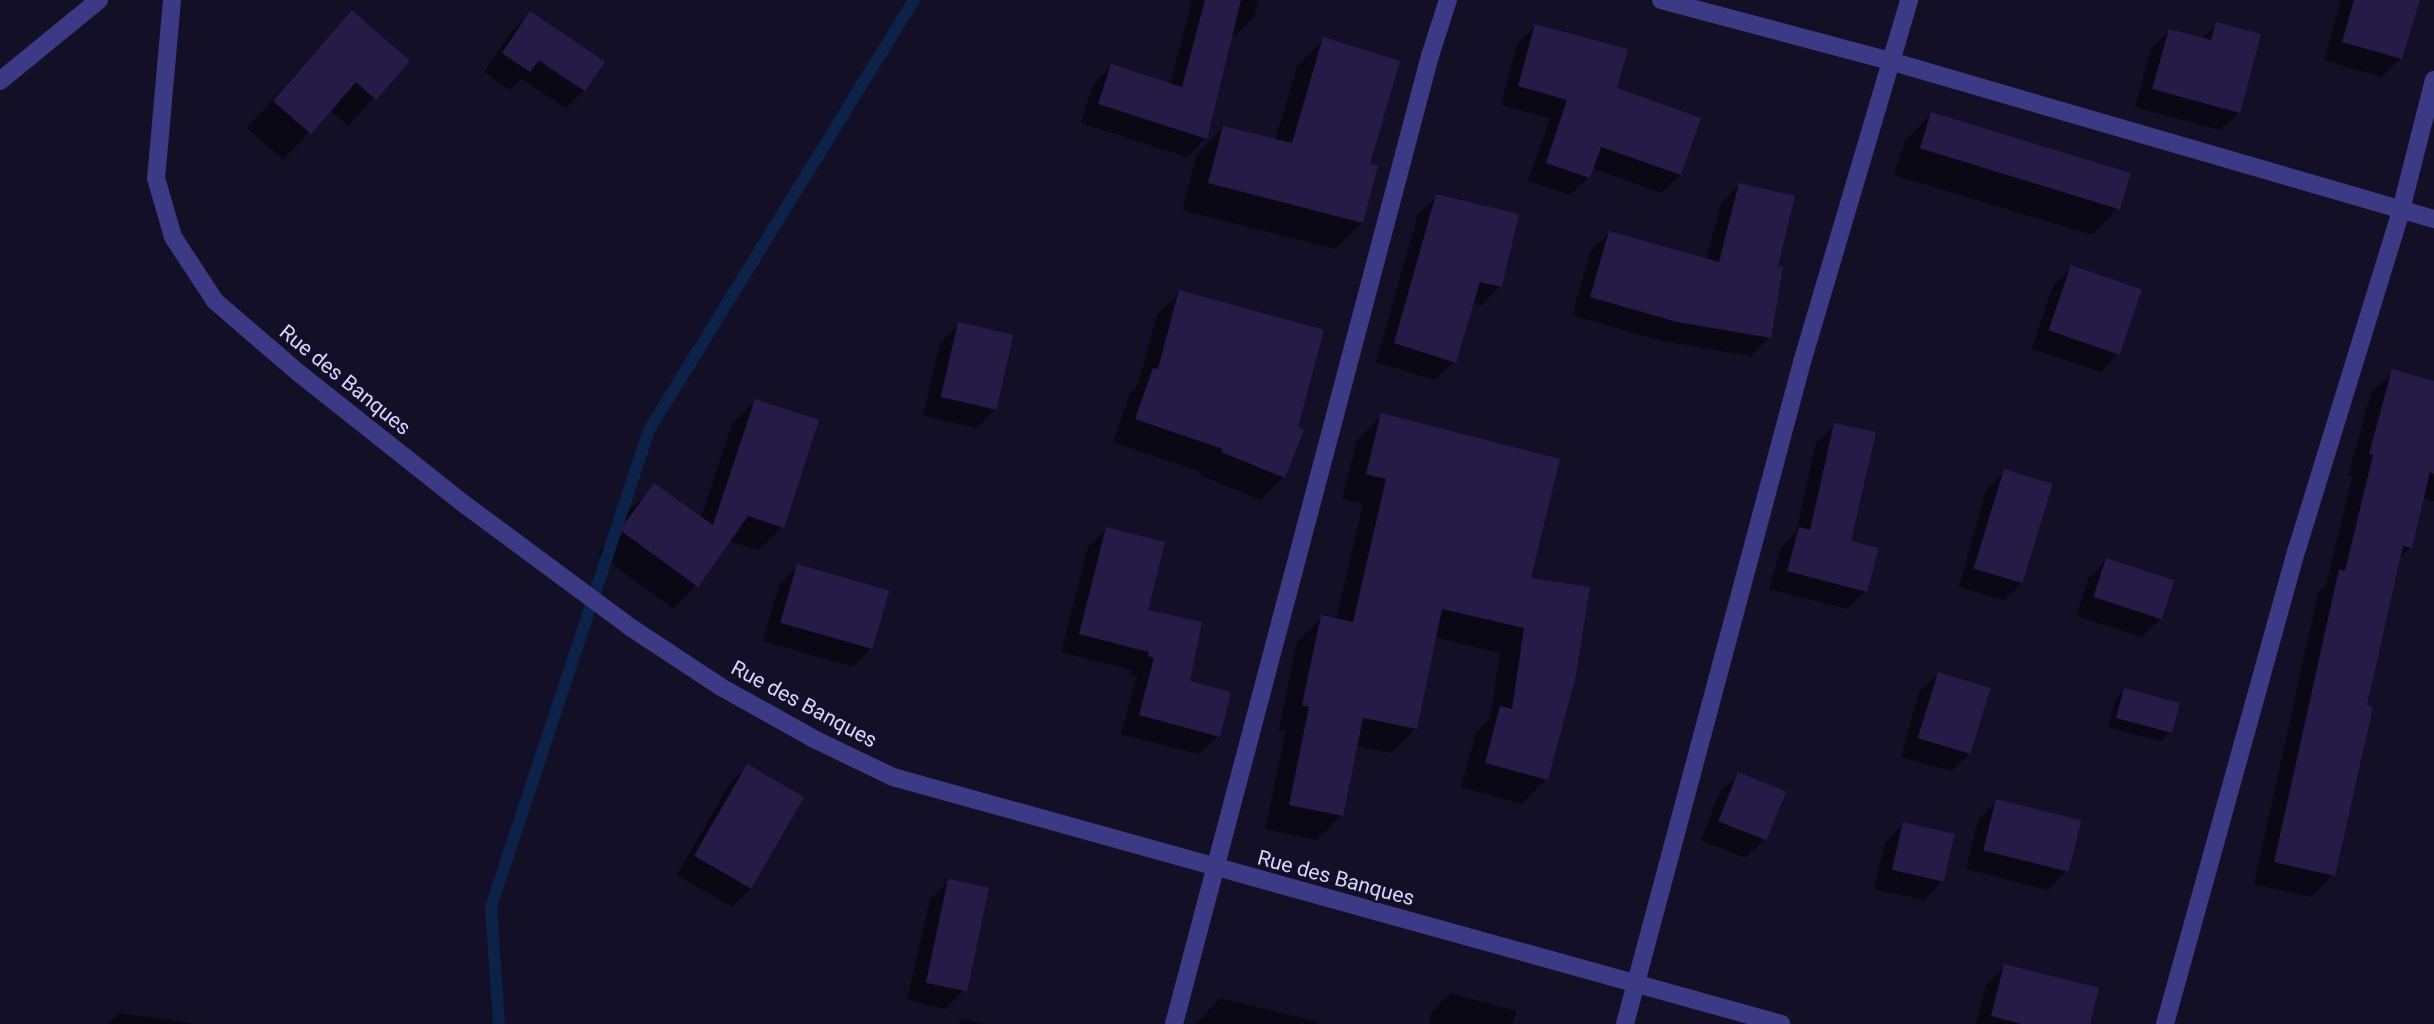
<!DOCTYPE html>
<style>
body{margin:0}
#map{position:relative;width:2434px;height:1024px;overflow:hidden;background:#130f26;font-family:Roboto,sans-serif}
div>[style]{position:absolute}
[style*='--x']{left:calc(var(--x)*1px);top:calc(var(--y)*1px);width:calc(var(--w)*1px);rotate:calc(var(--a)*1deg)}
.shadow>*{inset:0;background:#0007}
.stream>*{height:12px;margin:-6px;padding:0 6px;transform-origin:6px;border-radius:6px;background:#0c2248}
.building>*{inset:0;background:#241b47;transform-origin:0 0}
.minor>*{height:18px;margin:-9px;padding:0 9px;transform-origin:9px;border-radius:9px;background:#3d3a85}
span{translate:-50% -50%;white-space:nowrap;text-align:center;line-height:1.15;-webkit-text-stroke:5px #130f26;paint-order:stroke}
.street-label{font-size:21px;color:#d9d4ff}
</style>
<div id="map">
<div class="shadow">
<i style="clip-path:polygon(1192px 0,1259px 0,1254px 17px,1235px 36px,1231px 35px,1205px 139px,1187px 157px,1081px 123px,1093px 85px,1111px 66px,1170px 85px)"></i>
<i style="clip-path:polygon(2341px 0,2418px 0,2401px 58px,2382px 77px,2324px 60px)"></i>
<i style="clip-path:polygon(352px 12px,408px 61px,348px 126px,330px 110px,283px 160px,247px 128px)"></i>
<i style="clip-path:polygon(evenodd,530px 14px,602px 62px,584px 90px,566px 108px,521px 79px,510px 90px,484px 72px,511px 32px,530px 14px,532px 53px,583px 87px,583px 91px,530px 56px,532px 53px)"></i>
<i style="clip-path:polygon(2217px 24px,2239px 112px,2220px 130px,2135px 107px,2151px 49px,2169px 31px,2201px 40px)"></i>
<i style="clip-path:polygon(1536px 26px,1615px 89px,1680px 174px,1661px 193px,1592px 168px,1589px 177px,1570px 195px,1528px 181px,1550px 118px,1501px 105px,1517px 44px)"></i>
<i style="clip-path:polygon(1324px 39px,1368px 165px,1362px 223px,1335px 249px,1182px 210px,1197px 154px,1224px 127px,1275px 141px,1297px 66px)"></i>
<i style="clip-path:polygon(1931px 114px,2118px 208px,2092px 235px,1894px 175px,1905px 141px)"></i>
<i style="clip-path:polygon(1739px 185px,1776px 268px,1770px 337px,1751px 356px,1657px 340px,1572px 315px,1591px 251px,1609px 233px,1706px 260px,1721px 204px)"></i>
<i style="clip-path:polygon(1437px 196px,1500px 286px,1482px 305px,1472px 302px,1454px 362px,1435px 380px,1376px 362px,1418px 214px)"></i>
<i style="clip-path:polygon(2072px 267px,2119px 353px,2101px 372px,2032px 349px,2053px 286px)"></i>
<i style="clip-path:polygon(1180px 292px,1283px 477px,1260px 500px,1200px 475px,1201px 472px,1113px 442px,1130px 393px,1138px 385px,1157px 315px)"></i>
<i style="clip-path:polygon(959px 324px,995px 409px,977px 428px,923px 416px,940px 343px)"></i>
<i style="clip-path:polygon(2393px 371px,2434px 383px,2434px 501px,2422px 498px,2411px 547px,2398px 560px,2365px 706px,2333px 875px,2311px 897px,2254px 884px,2318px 593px,2326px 585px,2352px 477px,2348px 476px,2371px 393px)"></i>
<i style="clip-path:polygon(755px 401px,782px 527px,759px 550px,728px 541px,696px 585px,673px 609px,598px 554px,631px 509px,654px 486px,700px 519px,732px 424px)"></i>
<i style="clip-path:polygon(1382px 415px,1528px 579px,1546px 779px,1522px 804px,1461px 787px,1476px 733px,1490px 718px,1500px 653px,1435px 637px,1416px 728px,1391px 753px,1356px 746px,1341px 815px,1317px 840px,1265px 829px,1286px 731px,1279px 730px,1297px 642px,1322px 617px,1336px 620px,1363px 504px,1342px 499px,1357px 440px)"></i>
<i style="clip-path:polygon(1835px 425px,1849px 542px,1866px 591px,1847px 609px,1769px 589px,1781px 548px,1796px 532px,1816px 443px)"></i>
<i style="clip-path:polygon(2005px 471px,2023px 582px,2005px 600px,1959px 587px,1986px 490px)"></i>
<i style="clip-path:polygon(1107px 529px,1146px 612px,1218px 736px,1199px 754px,1121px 734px,1137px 676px,1130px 675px,1131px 670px,1061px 652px,1088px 547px)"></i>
<i style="clip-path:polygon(2106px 560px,2161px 618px,2142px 637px,2076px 616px,2088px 579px)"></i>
<i style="clip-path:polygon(798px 566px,871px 648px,853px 667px,763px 641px,779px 585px)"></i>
<i style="clip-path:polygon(1938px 674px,1971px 752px,1952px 771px,1901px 757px,1919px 692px)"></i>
<i style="clip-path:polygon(2125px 690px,2170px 732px,2161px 741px,2108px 727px,2116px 699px)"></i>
<i style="clip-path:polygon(747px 766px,802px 798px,751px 888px,732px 907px,677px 875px,729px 785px)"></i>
<i style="clip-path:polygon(1739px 774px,1764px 840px,1745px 858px,1701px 840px,1720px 792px)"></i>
<i style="clip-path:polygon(1997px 801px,2066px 871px,2048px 890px,1966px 869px,1978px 820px)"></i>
<i style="clip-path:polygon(1903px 824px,1943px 881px,1924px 900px,1874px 889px,1885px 843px)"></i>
<i style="clip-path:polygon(949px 881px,964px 990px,945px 1009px,907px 1000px,930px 899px)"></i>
<i style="clip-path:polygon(2005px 966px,2088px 1024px,1976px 1024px,1986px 985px)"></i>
<i style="clip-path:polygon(1450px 993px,1516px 1011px,1513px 1024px,1429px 1024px,1432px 1012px)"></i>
<i style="clip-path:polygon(1220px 998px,1319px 1022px,1318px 1024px,1196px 1024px)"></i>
<i style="clip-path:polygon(119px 1013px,197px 1024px,108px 1024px)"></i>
<i style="clip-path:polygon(963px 1019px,984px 1024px,958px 1024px)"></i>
</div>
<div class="stream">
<i style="--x:499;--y:1024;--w:117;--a:-93.9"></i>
<i style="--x:491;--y:907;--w:502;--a:-71.67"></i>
<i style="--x:649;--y:430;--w:505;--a:-58.36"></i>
</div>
<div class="building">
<i style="clip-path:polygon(1205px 0,1241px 0,1207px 139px,1098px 104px,1111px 64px,1182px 87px)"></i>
<i style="clip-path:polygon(2354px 0,2420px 0,2402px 59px,2342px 42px)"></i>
<i style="clip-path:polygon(352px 10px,410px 61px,376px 100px,356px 82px,311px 134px,273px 101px)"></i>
<i style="clip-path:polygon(530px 11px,605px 62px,585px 91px,539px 60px,530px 72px,502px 53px)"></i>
<i style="clip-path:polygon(2216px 22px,2261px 34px,2240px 113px,2152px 89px,2169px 29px,2211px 40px)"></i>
<i style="clip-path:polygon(1535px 24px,1628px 49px,1617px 88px,1701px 118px,1681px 175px,1601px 147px,1590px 178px,1546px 163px,1567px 100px,1518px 86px)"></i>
<i style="clip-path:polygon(1323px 37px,1400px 61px,1370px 164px,1378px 166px,1363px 223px,1208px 183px,1223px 126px,1292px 143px)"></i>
<i style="left:1931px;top:112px;width:209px;height:38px;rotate:17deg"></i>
<i style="clip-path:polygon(1739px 183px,1795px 196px,1778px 266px,1783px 267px,1771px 338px,1677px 322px,1590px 297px,1609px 231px,1719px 262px)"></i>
<i style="clip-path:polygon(1436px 194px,1519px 214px,1502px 287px,1480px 282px,1456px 363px,1394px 343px)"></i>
<i style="left:2071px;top:265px;width:75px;height:69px;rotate:19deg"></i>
<i style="clip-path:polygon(1179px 290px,1324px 330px,1298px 427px,1304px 430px,1285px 478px,1221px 452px,1223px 449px,1135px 419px,1153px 368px,1158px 369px)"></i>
<i style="left:958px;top:322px;width:57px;height:77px;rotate:13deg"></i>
<i style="clip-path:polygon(2392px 369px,2434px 381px,2434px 474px,2430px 472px,2412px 548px,2403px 546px,2367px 705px,2373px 707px,2335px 876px,2274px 862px,2339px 569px,2345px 571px,2373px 455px,2369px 454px)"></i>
<i style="clip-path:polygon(755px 399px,819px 420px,784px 528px,748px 516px,698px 587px,620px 530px,654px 483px,713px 525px)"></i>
<i style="clip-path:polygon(1381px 413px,1560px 459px,1531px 578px,1590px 587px,1576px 675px,1548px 780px,1485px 763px,1500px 706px,1512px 709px,1524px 628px,1442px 609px,1417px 729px,1363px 718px,1343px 816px,1289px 805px,1309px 707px,1302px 705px,1321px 615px,1353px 622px,1386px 479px,1366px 474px)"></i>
<i style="clip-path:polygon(1834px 423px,1876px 432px,1851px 541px,1879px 548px,1867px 592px,1787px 571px,1799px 527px,1810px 530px)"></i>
<i style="left:2004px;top:469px;width:51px;height:104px;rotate:17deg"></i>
<i style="clip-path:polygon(1106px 527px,1165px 542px,1148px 610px,1202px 622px,1190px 681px,1231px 692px,1220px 737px,1139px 715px,1154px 658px,1148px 656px,1149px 652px,1079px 634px)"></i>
<i style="left:2106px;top:558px;width:72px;height:41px;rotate:18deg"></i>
<i style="left:797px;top:564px;width:96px;height:61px;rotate:16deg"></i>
<i style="left:1938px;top:672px;width:55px;height:69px;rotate:17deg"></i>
<i style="left:2124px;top:688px;width:58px;height:31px;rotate:15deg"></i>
<i style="left:747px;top:764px;width:66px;height:106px;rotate:30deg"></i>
<i style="left:1738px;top:772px;width:52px;height:53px;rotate:22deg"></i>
<i style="left:1996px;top:799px;width:88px;height:53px;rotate:14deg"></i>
<i style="left:1903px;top:822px;width:53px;height:49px;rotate:13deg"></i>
<i style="left:948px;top:879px;width:42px;height:106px;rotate:12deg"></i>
<i style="clip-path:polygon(2004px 964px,2099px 988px,2090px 1024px,2022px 1024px,1991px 1016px)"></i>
</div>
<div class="minor">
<i style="--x:172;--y:0;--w:179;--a:95.1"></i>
<i style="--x:156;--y:178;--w:61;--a:73.9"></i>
<i style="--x:173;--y:237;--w:77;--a:56.7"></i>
<i style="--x:215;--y:301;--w:112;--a:40.7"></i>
<i style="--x:300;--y:374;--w:209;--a:38.4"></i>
<i style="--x:464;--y:504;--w:207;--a:36.5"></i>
<i style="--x:630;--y:627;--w:109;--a:33.4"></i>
<i style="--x:721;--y:687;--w:107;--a:29.2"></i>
<i style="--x:814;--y:739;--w:88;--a:25.7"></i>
<i style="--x:893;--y:777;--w:922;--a:15.54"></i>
<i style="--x:1661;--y:0;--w:237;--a:14.9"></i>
<i style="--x:1890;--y:61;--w:566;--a:16.2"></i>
<i style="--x:0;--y:81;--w:128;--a:-39.3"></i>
<i style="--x:1174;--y:1024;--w:1001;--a:-75.19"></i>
<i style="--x:1430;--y:56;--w:59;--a:-72.2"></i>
<i style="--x:1625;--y:1024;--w:685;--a:-75.03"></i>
<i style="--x:1802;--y:362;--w:377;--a:-73.5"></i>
<i style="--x:2165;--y:1024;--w:493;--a:-74.5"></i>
<i style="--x:2297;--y:549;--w:355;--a:-72.9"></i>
<i style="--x:2401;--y:210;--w:134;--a:-75.8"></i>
</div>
<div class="street-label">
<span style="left:345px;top:380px;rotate:39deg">Rue des Banques</span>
<span style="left:804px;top:704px;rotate:28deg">Rue des Banques</span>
<span style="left:1336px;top:878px;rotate:15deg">Rue des Banques</span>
</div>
</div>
